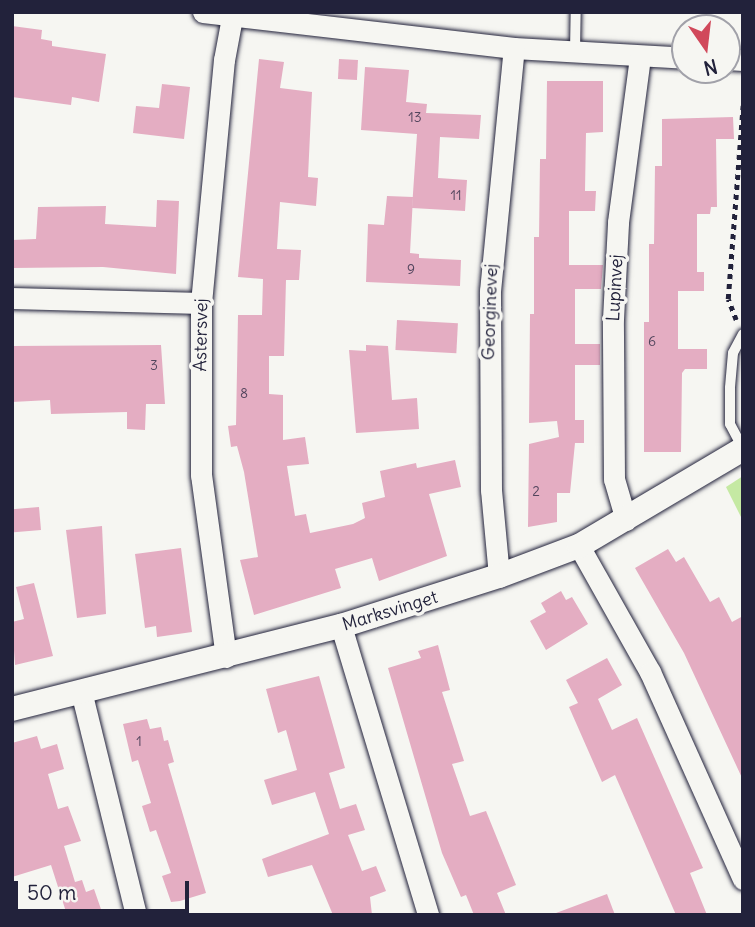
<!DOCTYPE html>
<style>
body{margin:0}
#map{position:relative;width:755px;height:927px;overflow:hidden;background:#f6f6f2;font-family:Delius,sans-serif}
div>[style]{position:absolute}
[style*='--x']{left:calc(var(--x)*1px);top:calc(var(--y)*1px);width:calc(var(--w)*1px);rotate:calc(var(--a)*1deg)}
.green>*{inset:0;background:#c5e9a3}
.building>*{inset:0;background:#e4adc2;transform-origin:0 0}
.path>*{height:4.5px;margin-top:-2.25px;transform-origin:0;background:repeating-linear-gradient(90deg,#22223b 0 5px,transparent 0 10px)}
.roads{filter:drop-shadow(0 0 2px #22223b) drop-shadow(0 0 2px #22223b)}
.service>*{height:10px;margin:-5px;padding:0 5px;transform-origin:5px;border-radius:5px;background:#f6f6f2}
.minor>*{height:21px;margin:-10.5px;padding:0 10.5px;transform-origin:10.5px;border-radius:10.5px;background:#f6f6f2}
.tertiary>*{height:24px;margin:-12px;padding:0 12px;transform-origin:12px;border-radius:12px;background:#f6f6f2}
span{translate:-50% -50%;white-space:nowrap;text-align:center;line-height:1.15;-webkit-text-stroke:7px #f6f6f2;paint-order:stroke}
.number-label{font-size:14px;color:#52455d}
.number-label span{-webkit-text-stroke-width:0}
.street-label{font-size:18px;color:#22223b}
.frame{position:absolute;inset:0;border:14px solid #22223b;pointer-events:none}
.north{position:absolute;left:671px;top:14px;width:70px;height:70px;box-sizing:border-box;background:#f6f6f2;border:2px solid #a1a1a9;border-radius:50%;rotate:166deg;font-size:19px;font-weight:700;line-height:28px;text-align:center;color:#22223b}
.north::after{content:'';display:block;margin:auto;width:24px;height:32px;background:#d1495b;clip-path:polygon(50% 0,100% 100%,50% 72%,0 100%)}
.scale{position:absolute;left:14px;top:881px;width:175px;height:32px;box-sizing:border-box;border:4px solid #22223b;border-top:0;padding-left:9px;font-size:21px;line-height:24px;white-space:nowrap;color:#22223b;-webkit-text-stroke:5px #f6f6f2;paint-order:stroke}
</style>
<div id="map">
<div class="green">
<i style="clip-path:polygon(743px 476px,743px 521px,726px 487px)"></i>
</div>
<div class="building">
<i style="clip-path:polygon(12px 26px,42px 30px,41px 39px,52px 41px,52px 46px,106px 54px,99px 102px,72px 97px,71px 105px,12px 97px)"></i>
<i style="clip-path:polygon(259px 59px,284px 62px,280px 88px,312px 92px,308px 177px,318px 178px,316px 206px,280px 202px,277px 249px,301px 250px,299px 280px,286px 280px,284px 356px,269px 356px,269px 394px,283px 395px,283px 440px,305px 437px,309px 464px,287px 466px,295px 516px,306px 514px,310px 533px,353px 524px,365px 518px,362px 503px,385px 497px,380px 471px,416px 463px,417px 468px,455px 460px,461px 487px,429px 494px,447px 556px,379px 581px,372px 558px,335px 569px,341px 588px,254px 615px,240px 560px,258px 557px,244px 472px,237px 446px,231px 447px,228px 426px,236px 425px,238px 315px,262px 315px,263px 279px,238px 277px)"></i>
<i style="left:339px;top:59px;width:19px;height:20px;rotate:3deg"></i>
<i style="clip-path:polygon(365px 67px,409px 70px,406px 102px,427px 104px,426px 113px,481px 115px,479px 139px,440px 137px,438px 178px,467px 180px,465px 211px,412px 208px,417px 134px,361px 130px)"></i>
<i style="clip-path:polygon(547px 81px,603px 81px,603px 132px,586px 133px,585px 191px,596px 191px,595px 211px,569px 211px,569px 265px,603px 265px,601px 289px,575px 289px,575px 344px,600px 344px,600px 365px,575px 365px,575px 420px,584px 420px,584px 443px,575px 443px,570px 493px,557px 493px,557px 522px,528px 527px,529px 444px,559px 437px,557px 421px,529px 423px,530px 314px,534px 314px,534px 237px,539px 237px,540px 159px,546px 159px)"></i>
<i style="clip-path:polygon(162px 84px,190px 87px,184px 139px,133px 133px,136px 106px,159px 108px)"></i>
<i style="clip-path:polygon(733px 117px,734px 139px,716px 139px,717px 207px,711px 207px,710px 214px,697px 214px,697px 272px,704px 272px,704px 291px,678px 291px,678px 349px,707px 349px,707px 369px,685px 369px,682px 373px,681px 452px,644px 452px,644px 322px,649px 322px,649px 244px,654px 244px,655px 166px,662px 166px,662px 119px)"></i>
<i style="clip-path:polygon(387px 196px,413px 197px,410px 253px,419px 254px,419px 258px,461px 260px,460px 286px,366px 282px,368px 224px,384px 225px)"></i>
<i style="clip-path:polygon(157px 200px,179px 201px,176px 274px,103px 267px,12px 268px,12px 240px,36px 239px,38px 207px,106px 206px,105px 224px,156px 227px)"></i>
<i style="left:397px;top:320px;width:61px;height:30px;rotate:3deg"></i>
<i style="clip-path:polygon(161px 345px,165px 404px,146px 404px,145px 430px,127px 429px,127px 412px,51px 414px,50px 400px,12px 402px,12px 346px)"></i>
<i style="clip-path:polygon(366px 345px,388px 346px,392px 400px,417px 398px,419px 429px,356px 433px,349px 350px,366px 351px)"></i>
<i style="left:39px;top:507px;width:23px;height:27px;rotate:85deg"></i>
<i style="clip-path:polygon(102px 526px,106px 614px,77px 618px,66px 530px)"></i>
<i style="clip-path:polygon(181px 548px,192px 632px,157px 637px,156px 626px,145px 628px,135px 554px)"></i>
<i style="clip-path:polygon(668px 549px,676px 562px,684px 557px,710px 602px,719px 597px,732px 622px,743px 616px,743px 780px,684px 653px,635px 568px)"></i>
<i style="clip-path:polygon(34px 583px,53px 656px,15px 665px,12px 622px,24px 619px,16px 587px)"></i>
<i style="clip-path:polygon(561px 591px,566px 600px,572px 597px,588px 624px,546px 650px,530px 621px,546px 612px,541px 603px)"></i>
<i style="clip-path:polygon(438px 645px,450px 690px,442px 692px,464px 761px,452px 764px,470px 816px,486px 811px,516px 885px,497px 893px,506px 915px,474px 915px,466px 895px,461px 897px,442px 853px,388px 668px,421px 658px,418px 651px)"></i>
<i style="clip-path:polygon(607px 658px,622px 685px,598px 699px,612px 730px,637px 718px,703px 868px,690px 873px,707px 915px,676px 915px,615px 775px,602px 782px,569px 707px,578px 703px,566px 680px)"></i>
<i style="clip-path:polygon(319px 676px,345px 768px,329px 773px,340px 809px,356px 804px,365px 830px,348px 835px,362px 871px,376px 866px,386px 891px,370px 897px,372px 915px,333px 915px,312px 865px,268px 877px,262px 859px,329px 834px,315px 792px,272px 805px,264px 780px,297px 770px,286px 730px,278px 733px,266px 689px)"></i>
<i style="clip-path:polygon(147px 719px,150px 729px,161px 727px,164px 741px,168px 740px,174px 762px,168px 764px,206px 893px,180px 901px,171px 902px,162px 876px,171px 873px,156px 830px,150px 832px,142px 806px,151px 803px,138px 760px,132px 762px,123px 724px)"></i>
<i style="clip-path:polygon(37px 736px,41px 749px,57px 744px,64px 769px,48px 774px,58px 809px,68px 806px,81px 841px,64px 846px,75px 882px,82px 880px,86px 892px,94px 889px,103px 915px,67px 915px,51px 865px,12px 877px,12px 743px)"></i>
<i style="clip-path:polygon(607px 894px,615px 915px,556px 915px,556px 913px)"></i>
</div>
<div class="path">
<i style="--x:736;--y:320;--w:22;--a:-111"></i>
<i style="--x:728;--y:299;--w:194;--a:-85.6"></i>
</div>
<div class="roads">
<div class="service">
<i style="--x:575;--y:51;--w:39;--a:-89"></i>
<i style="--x:743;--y:334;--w:21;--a:118"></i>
<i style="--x:733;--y:353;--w:35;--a:95"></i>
<i style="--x:730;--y:388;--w:36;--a:90"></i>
<i style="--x:730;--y:424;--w:27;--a:62"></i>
</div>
<div class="minor">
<i style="--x:203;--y:12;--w:313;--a:6.6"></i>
<i style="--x:514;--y:48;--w:171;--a:3.3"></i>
<i style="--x:727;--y:59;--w:16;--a:4"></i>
<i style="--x:12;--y:298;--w:189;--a:1.5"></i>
<i style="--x:626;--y:520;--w:43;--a:-106.3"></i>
<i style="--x:614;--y:479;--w:160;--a:-90.4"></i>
<i style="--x:613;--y:319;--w:97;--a:-87"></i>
<i style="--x:618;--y:222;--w:166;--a:-82.4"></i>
<i style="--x:579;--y:546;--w:145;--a:60.6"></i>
<i style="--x:650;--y:672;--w:227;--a:65.8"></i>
<i style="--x:499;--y:576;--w:86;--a:-95.3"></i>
<i style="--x:491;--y:490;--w:199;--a:-90.3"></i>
<i style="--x:490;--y:291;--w:244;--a:-84.4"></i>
<i style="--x:341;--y:626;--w:302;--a:73.2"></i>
<i style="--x:226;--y:657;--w:184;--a:-97.8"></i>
<i style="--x:201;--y:475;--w:172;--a:-90"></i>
<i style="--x:201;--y:303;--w:244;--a:-84.6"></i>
<i style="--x:224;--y:60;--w:49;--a:-79.4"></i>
<i style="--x:82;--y:695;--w:227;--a:76.2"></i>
</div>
<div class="tertiary">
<i style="--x:12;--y:709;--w:339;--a:-14.2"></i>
<i style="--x:341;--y:626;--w:166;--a:-17.6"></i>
<i style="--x:499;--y:576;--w:85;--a:-20.6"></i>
<i style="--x:579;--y:546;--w:191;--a:-30.6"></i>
</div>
</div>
<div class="number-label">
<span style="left:415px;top:117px">13</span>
<span style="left:456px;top:195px">11</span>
<span style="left:411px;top:269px">9</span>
<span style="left:652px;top:341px">6</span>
<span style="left:154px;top:365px">3</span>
<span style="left:244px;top:393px">8</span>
<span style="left:536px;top:491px">2</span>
<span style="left:139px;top:741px">1</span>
</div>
<div class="street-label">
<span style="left:615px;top:288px;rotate:-87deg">Lupinvej</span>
<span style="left:490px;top:312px;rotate:-88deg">Georginevej</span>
<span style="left:201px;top:335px;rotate:-89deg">Astersvej</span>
<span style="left:390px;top:611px;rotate:-17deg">Marksvinget</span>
</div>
<div class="frame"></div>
<div class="north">N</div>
<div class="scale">50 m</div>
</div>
